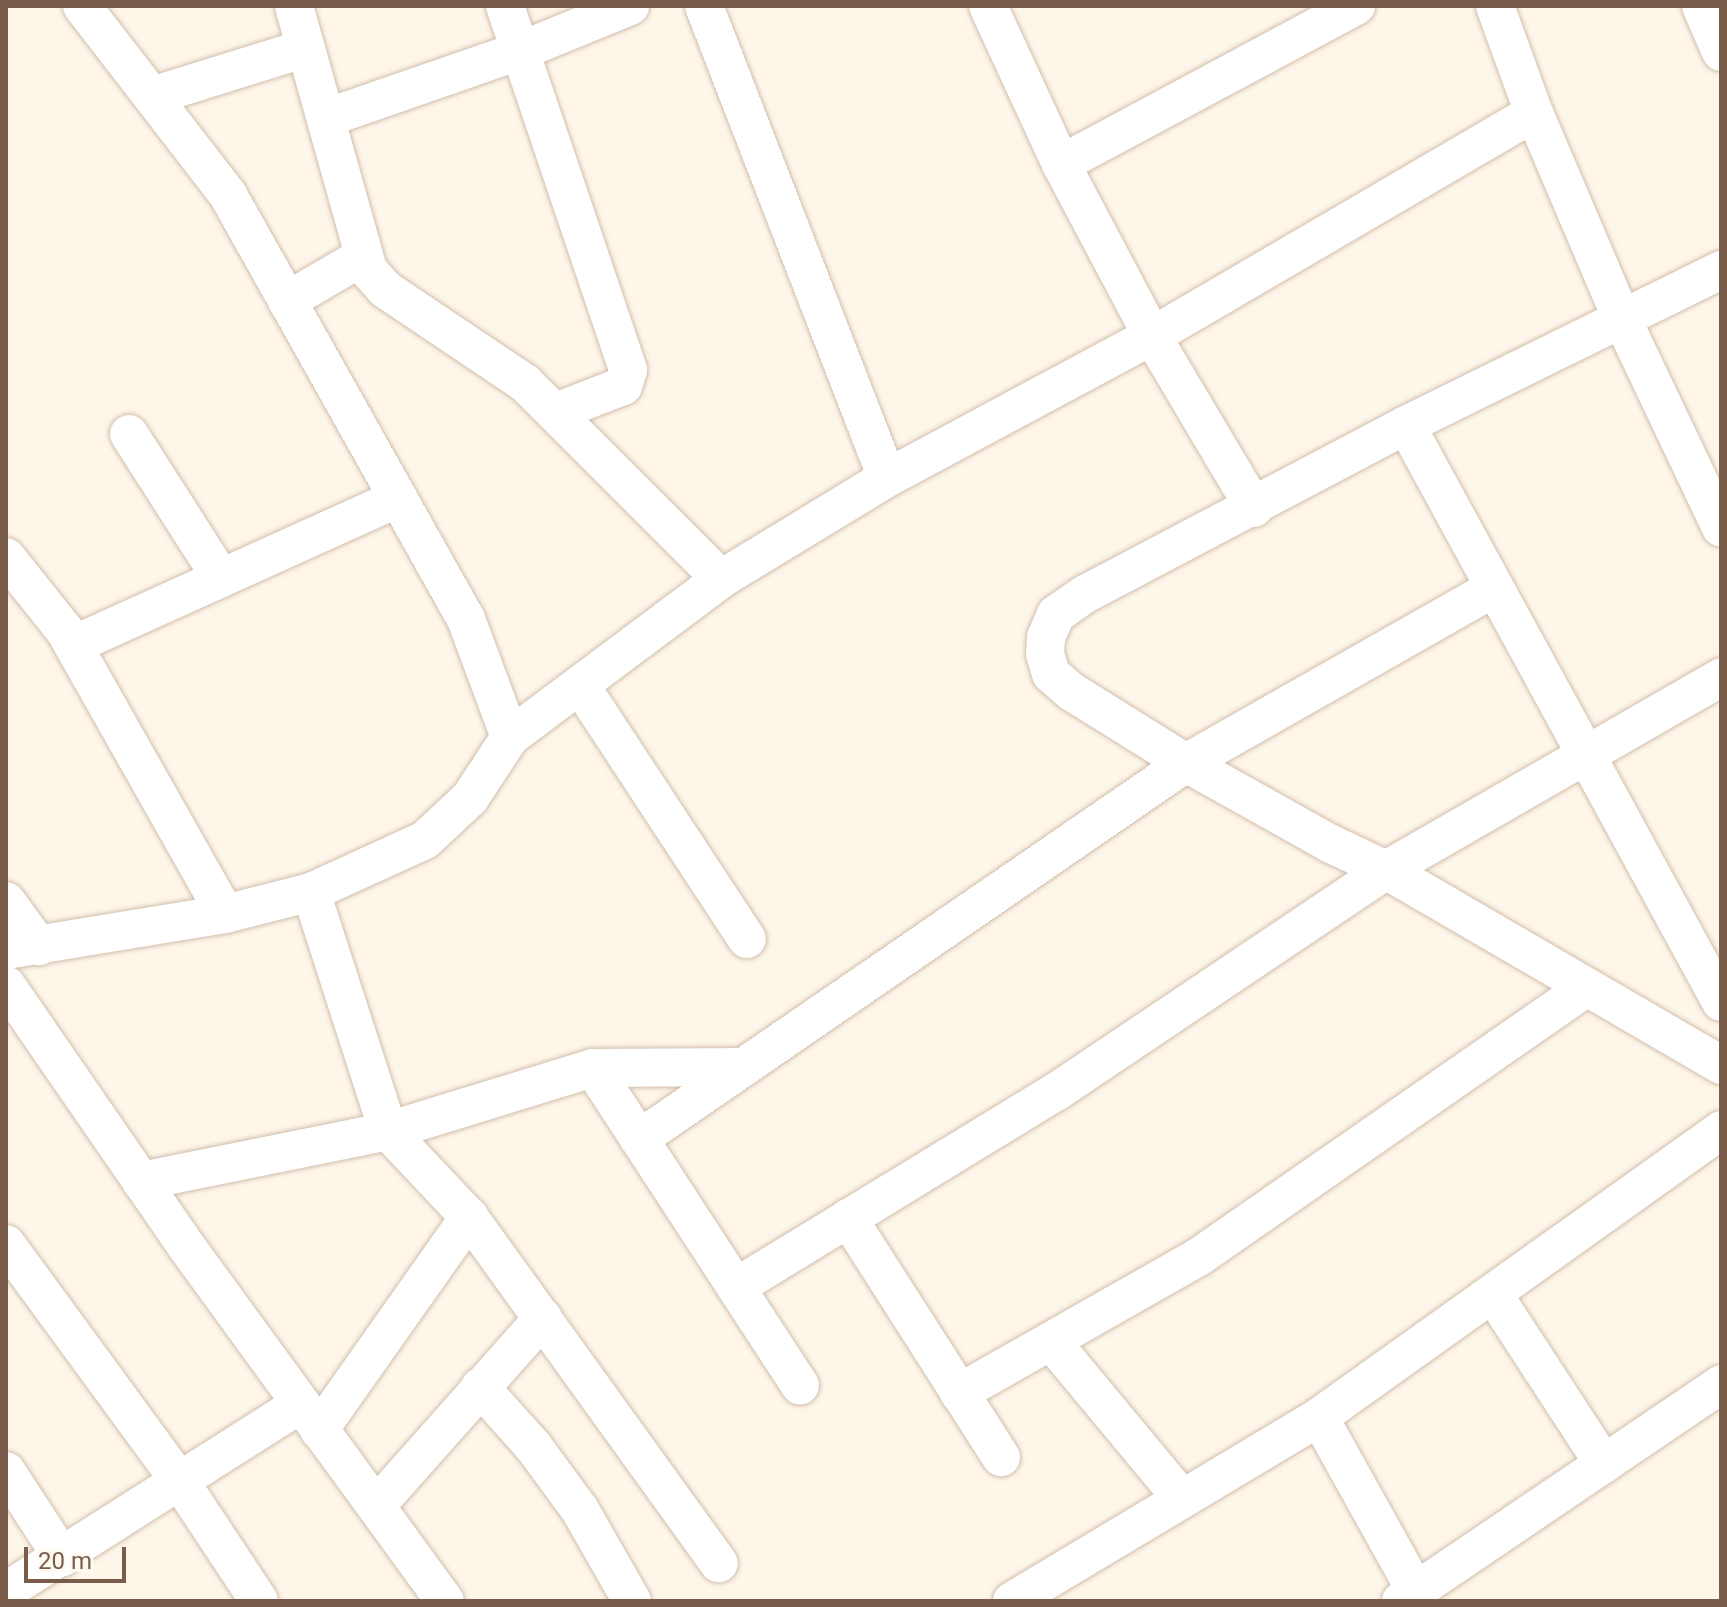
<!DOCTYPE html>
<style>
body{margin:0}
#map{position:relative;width:1727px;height:1607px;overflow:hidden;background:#fef6e9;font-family:Roboto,sans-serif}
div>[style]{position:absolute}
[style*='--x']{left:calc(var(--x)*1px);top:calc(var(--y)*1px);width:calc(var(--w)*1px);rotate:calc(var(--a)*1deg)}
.roads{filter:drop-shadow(0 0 2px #d1bead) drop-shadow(0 0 2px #d1bead)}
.minor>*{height:38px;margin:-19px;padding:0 19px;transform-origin:19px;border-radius:19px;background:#fff}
span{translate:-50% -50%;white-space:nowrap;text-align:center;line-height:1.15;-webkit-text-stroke:8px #fffaf1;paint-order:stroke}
.frame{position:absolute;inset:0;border:8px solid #7a5c4a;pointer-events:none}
.scale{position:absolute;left:24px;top:1547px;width:102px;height:36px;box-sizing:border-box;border:4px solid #7a5c4a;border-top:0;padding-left:10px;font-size:24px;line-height:28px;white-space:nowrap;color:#7a5c4a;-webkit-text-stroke:6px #fffaf1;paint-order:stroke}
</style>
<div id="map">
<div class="roads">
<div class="minor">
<i style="--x:82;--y:6;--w:239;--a:52.3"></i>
<i style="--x:228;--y:195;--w:486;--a:60.7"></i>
<i style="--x:466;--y:619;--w:126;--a:69.6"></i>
<i style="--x:294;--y:6;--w:274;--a:74.3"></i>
<i style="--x:368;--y:270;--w:25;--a:48"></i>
<i style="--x:385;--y:289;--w:169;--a:33.9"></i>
<i style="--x:525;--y:383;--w:277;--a:45"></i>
<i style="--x:505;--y:6;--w:384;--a:71.3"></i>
<i style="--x:628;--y:370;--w:17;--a:107"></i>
<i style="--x:623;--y:386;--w:72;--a:158.8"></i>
<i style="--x:704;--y:6;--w:506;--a:68.81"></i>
<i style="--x:988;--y:6;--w:174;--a:65.2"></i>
<i style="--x:1061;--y:164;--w:195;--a:62.1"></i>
<i style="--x:1152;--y:336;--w:200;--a:59.3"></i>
<i style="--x:1495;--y:6;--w:114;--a:70"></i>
<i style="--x:1534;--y:113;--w:222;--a:66.9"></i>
<i style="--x:1621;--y:317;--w:233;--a:64.6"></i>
<i style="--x:1701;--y:6;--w:50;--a:66.5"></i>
<i style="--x:152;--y:96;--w:161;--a:-17.3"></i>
<i style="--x:326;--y:118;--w:205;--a:-19.1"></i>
<i style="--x:520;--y:51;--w:119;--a:-22.2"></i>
<i style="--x:1061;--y:164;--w:335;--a:-28.2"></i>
<i style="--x:1721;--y:270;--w:351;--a:153.8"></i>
<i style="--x:1406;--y:425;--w:363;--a:152.2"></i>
<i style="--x:1085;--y:594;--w:35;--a:145"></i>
<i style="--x:1056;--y:614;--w:25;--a:113"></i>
<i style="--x:1046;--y:637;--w:17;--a:93"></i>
<i style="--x:1045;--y:654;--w:21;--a:73"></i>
<i style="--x:1051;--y:674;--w:28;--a:41"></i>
<i style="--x:1072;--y:692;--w:134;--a:31.9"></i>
<i style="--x:1186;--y:763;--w:164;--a:29.2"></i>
<i style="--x:1329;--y:843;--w:63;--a:25.3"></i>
<i style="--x:1386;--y:870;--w:388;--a:30.2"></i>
<i style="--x:287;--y:301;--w:87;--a:-30.4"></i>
<i style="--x:1406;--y:425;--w:657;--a:61.37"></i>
<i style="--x:129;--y:434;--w:171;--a:57.4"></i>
<i style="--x:6;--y:557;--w:95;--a:51.4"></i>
<i style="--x:65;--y:631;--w:325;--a:60.5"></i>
<i style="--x:73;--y:645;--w:357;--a:-24.3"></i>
<i style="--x:580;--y:685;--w:304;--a:56.7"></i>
<i style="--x:311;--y:892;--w:251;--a:72.1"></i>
<i style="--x:388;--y:1131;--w:118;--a:46.7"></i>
<i style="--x:469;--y:1217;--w:427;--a:54.2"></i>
<i style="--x:6;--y:901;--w:56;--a:53.7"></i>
<i style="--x:6;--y:950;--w:222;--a:-9.3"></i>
<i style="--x:225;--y:914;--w:89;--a:-14.3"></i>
<i style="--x:311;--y:892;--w:125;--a:-24.5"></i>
<i style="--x:425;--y:840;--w:62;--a:-43"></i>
<i style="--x:470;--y:798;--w:73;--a:-56.7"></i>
<i style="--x:510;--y:737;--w:264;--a:-36.8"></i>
<i style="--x:721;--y:579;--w:194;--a:-31.3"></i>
<i style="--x:887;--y:478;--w:301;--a:-28.2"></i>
<i style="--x:1152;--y:336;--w:442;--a:-30.3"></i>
<i style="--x:6;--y:985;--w:317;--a:55.4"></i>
<i style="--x:186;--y:1246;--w:439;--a:53.9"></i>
<i style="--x:593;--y:1068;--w:379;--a:56.9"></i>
<i style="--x:639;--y:1139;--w:664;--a:-34.5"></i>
<i style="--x:1186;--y:763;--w:354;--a:-29.6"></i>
<i style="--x:141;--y:1181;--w:252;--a:-11.4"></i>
<i style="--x:388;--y:1131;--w:214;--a:-17.1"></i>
<i style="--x:593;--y:1068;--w:151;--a:-0.4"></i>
<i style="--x:848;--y:1218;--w:284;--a:57.4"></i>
<i style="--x:6;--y:1244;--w:296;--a:53.8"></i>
<i style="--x:181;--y:1483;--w:141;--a:56.5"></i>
<i style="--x:736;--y:1287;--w:375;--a:-31.4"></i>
<i style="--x:1056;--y:1092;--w:398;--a:-33.9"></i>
<i style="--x:1386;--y:870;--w:387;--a:-29.9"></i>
<i style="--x:1493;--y:1294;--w:203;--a:56.9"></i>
<i style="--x:1051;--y:1341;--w:205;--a:50.3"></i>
<i style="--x:480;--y:1387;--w:79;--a:48.1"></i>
<i style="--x:533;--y:1446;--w:79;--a:53.7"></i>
<i style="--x:580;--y:1510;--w:105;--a:60.3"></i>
<i style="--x:959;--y:1393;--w:277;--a:-29.6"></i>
<i style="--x:1200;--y:1256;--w:469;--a:-34.8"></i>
<i style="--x:1319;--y:1417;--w:199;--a:60.9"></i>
<i style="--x:319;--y:1430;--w:261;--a:-54.8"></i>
<i style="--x:6;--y:1471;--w:103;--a:56.9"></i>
<i style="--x:377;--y:1505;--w:250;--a:-48.4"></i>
<i style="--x:6;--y:1591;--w:349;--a:-32.4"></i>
<i style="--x:1012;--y:1601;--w:358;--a:-30.9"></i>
<i style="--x:1319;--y:1417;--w:494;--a:-35.5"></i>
<i style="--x:1401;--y:1601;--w:387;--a:-34.1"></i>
</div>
</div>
<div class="frame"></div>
<div class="scale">20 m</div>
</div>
